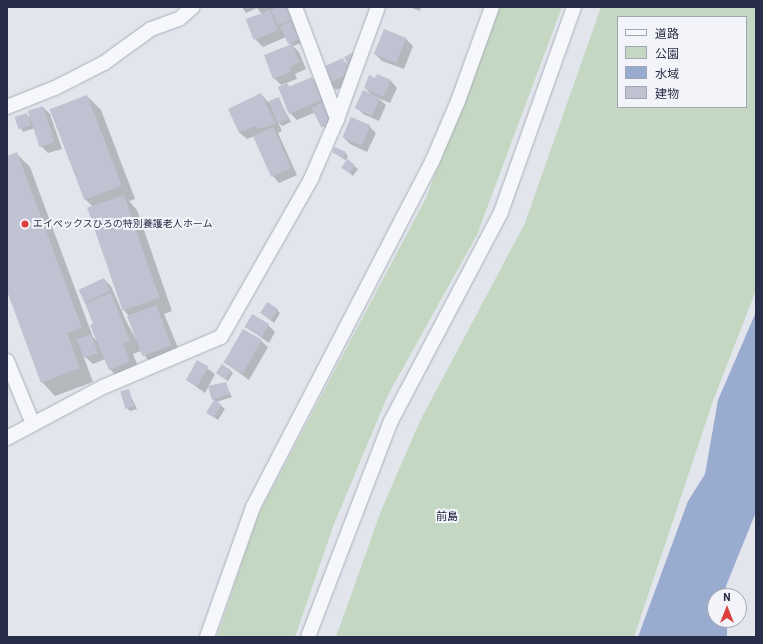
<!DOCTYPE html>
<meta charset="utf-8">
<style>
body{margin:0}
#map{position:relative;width:763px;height:644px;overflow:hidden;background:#e2e5ec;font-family:Barlow,"Noto Sans JP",sans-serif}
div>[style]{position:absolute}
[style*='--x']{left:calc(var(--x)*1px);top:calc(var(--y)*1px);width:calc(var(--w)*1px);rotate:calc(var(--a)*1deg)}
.green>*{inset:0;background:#c4d7c3}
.water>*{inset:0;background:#9aabd0}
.shadow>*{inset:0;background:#0003}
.building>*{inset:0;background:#bfc2d0;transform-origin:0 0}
.roads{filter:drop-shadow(0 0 1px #aaaeba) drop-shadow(0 0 1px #aaaeba)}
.minor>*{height:14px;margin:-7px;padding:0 7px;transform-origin:7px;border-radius:7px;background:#f6f7fa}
.dots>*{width:11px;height:11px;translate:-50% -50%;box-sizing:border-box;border:2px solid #f3f4f9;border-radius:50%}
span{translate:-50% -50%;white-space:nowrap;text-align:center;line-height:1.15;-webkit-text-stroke:4px #f3f4f9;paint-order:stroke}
.poi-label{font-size:10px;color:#282e47}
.left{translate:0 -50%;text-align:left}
.neighbourhood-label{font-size:11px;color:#1a1f38}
.frame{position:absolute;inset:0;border:8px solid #282e47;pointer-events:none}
.legend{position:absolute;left:617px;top:16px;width:130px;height:92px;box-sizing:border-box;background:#f3f4f9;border:1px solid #a2a5b2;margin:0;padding:5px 7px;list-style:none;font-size:12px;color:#282e47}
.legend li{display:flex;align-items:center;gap:8px;height:20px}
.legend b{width:20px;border:1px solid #a2a5b2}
.north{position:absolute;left:707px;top:588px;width:40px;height:40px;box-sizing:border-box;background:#f3f4f9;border:1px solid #a2a5b2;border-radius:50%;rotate:0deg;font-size:11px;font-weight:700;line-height:16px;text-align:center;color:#282e47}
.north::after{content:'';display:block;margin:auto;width:14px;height:18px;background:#de3e3b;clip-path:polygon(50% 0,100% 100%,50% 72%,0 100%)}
</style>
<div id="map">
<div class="green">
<i style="clip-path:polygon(498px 7px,562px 7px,477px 235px,388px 395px,334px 524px,295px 637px,217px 637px,257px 517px,426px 198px)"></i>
<i style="clip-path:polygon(evenodd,601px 7px,756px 7px,756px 290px,713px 401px,634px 637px,336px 637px,381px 511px,420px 421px,525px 223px,601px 7px,618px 17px,746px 17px,746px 107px,618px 107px,618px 17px)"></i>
</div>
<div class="water">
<i style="clip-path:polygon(756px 312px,756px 512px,726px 586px,726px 596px,715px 596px,715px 620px,727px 620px,727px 637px,638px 637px,688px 501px,705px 474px,718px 400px)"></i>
</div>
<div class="shadow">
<i style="clip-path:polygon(242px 7px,289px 8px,302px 43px,293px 46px,299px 52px,306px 69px,295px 74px,297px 79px,286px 83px,290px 87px,312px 78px,319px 85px,336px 126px,326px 130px,316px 112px,297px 120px,290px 113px,285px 83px,281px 85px,274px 78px,291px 46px,286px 37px,263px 47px,256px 40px,248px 20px,262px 14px,257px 8px,246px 13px)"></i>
<i style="clip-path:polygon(409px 7px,421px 7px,420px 11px)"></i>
<i style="clip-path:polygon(384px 31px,406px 39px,413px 46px,404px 69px,382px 61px,375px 54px)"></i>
<i style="clip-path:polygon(342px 59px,349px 66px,356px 81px,336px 90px,330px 83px)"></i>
<i style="clip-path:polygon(391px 81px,397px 88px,390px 103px,378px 98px,386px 105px,379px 121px,363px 114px,357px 107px,373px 96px,365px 88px)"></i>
<i style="clip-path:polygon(261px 94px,268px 102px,278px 98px,291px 122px,282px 126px,278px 122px,282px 131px,278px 133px,297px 175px,279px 183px,273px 176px,255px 136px,247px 139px,240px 133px,229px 110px)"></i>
<i style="clip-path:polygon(87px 96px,101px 110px,135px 199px,129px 201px,137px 210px,172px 311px,164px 314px,181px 355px,153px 366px,141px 351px,133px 354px,140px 372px,120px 380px,110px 369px,105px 359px,93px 364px,83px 355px,93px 382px,55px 396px,42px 382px,7px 288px,7px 157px,17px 154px,30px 167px,93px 337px,98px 342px,94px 323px,84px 300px,104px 279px,111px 286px,126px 321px,138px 343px,129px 316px,124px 310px,93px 207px,85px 199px)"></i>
<i style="clip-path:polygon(43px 107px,50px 114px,62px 149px,48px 153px,41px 146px,35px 128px,23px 132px,16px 118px,26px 114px,32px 119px)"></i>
<i style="clip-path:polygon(369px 126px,376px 133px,367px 152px,350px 144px,343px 137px)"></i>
<i style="clip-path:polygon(333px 152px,345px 153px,348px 156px,346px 160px,358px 169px,353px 176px,343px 167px,347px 161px)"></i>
<i style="clip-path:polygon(277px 310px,280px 313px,274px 323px,261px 313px)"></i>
<i style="clip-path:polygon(268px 325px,275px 332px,269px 343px,246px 327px)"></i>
<i style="clip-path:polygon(261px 341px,268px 347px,249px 380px,224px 362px)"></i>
<i style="clip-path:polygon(197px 361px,215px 374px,205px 393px,188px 381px)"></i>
<i style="clip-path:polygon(230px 370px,233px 373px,228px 381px,217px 373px)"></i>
<i style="clip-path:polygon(225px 383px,232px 397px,216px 402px,225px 409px,218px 420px,208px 413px,215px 401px,213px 399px)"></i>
<i style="clip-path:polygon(128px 390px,137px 409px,130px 411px,127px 408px)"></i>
</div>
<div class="building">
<i style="clip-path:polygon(278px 7px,287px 7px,292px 19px,278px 25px,271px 10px)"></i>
<i style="left:270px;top:10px;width:22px;height:26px;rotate:69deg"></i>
<i style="left:291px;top:21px;width:20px;height:12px;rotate:66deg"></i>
<i style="left:384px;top:29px;width:24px;height:27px;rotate:22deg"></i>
<i style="clip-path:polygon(292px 44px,299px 62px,289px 67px,291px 72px,273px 79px,264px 55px)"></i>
<i style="clip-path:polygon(356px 51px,358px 60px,348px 65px,344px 57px)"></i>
<i style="left:343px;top:58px;width:17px;height:24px;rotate:66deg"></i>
<i style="clip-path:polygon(377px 74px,391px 80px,383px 97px,364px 88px,369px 75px,375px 78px)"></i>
<i style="clip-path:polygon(312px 77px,322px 100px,289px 114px,278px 87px,287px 83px,289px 87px)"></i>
<i style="left:363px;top:90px;width:19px;height:20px;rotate:25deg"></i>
<i style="clip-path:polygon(261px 93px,276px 124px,257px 129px,255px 126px,239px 133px,228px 109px)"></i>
<i style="left:87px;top:95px;width:97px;height:40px;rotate:69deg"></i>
<i style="left:279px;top:97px;width:24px;height:11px;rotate:68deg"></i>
<i style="left:323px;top:102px;width:22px;height:13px;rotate:63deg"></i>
<i style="left:43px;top:106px;width:38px;height:16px;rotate:72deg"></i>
<i style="left:27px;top:113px;width:13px;height:13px;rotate:72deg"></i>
<i style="left:351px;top:117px;width:21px;height:22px;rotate:23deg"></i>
<i style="left:273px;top:127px;width:45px;height:22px;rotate:66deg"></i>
<i style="clip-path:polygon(335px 147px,346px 152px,343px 158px,332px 152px)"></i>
<i style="clip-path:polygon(17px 152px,82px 328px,67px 333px,80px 368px,41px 383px,7px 291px,7px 156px)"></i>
<i style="clip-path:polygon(347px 159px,355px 165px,350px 173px,341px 168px)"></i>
<i style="left:124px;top:195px;width:109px;height:39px;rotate:71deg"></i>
<i style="left:104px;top:278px;width:14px;height:28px;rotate:65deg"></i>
<i style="clip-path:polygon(111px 293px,130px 341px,123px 343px,130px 361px,109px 370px,90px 325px,93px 324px,85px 303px)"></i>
<i style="left:267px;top:302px;width:13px;height:13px;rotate:32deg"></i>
<i style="left:156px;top:305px;width:43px;height:31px;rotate:69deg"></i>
<i style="left:252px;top:314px;width:20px;height:15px;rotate:30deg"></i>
<i style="left:243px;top:329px;width:22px;height:39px;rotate:30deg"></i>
<i style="left:91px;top:334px;width:20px;height:15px;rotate:70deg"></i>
<i style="left:197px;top:360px;width:13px;height:23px;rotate:29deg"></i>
<i style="left:222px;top:364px;width:11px;height:11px;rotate:34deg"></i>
<i style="clip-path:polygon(226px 382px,230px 394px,212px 400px,208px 386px)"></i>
<i style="left:129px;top:389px;width:18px;height:9px;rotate:74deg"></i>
<i style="left:214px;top:400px;width:9px;height:15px;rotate:32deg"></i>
</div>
<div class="roads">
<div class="minor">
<i style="--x:295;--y:7;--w:120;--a:69.4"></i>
<i style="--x:7;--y:107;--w:52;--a:-21.6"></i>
<i style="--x:55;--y:88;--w:55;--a:-27"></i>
<i style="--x:104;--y:63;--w:58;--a:-35.9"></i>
<i style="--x:151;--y:29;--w:30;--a:-20"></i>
<i style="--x:179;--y:19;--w:18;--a:-41"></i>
<i style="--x:7;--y:361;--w:68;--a:67.6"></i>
<i style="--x:7;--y:438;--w:109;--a:-28"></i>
<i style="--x:103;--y:387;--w:128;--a:-23"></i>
<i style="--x:221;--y:337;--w:182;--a:-60.3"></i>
<i style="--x:311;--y:179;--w:65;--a:-66.6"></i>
<i style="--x:337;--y:119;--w:119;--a:-69.9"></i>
<i style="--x:207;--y:637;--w:138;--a:-70.5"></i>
<i style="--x:253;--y:507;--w:389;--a:-62.6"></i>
<i style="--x:432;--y:162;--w:66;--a:-66.9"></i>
<i style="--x:458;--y:101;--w:100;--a:-70.1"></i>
<i style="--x:308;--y:637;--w:231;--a:-69"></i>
<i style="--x:391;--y:421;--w:236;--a:-62.2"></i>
<i style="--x:501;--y:212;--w:218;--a:-70.4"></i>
</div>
</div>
<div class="dots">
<i style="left:25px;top:224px;background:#de3e3b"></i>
</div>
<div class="poi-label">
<span class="left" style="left:33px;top:224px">エイぺックスひろの特別養護老人ホーム</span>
</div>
<div class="neighbourhood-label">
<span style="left:447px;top:516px">前島</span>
</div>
<div class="frame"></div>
<ul class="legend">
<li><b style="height:5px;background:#f6f7fa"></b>道路</li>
<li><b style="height:11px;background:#c4d7c3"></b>公園</li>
<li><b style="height:11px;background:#9aabd0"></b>水域</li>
<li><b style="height:11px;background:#bfc2d0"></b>建物</li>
</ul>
<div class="north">N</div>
</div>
